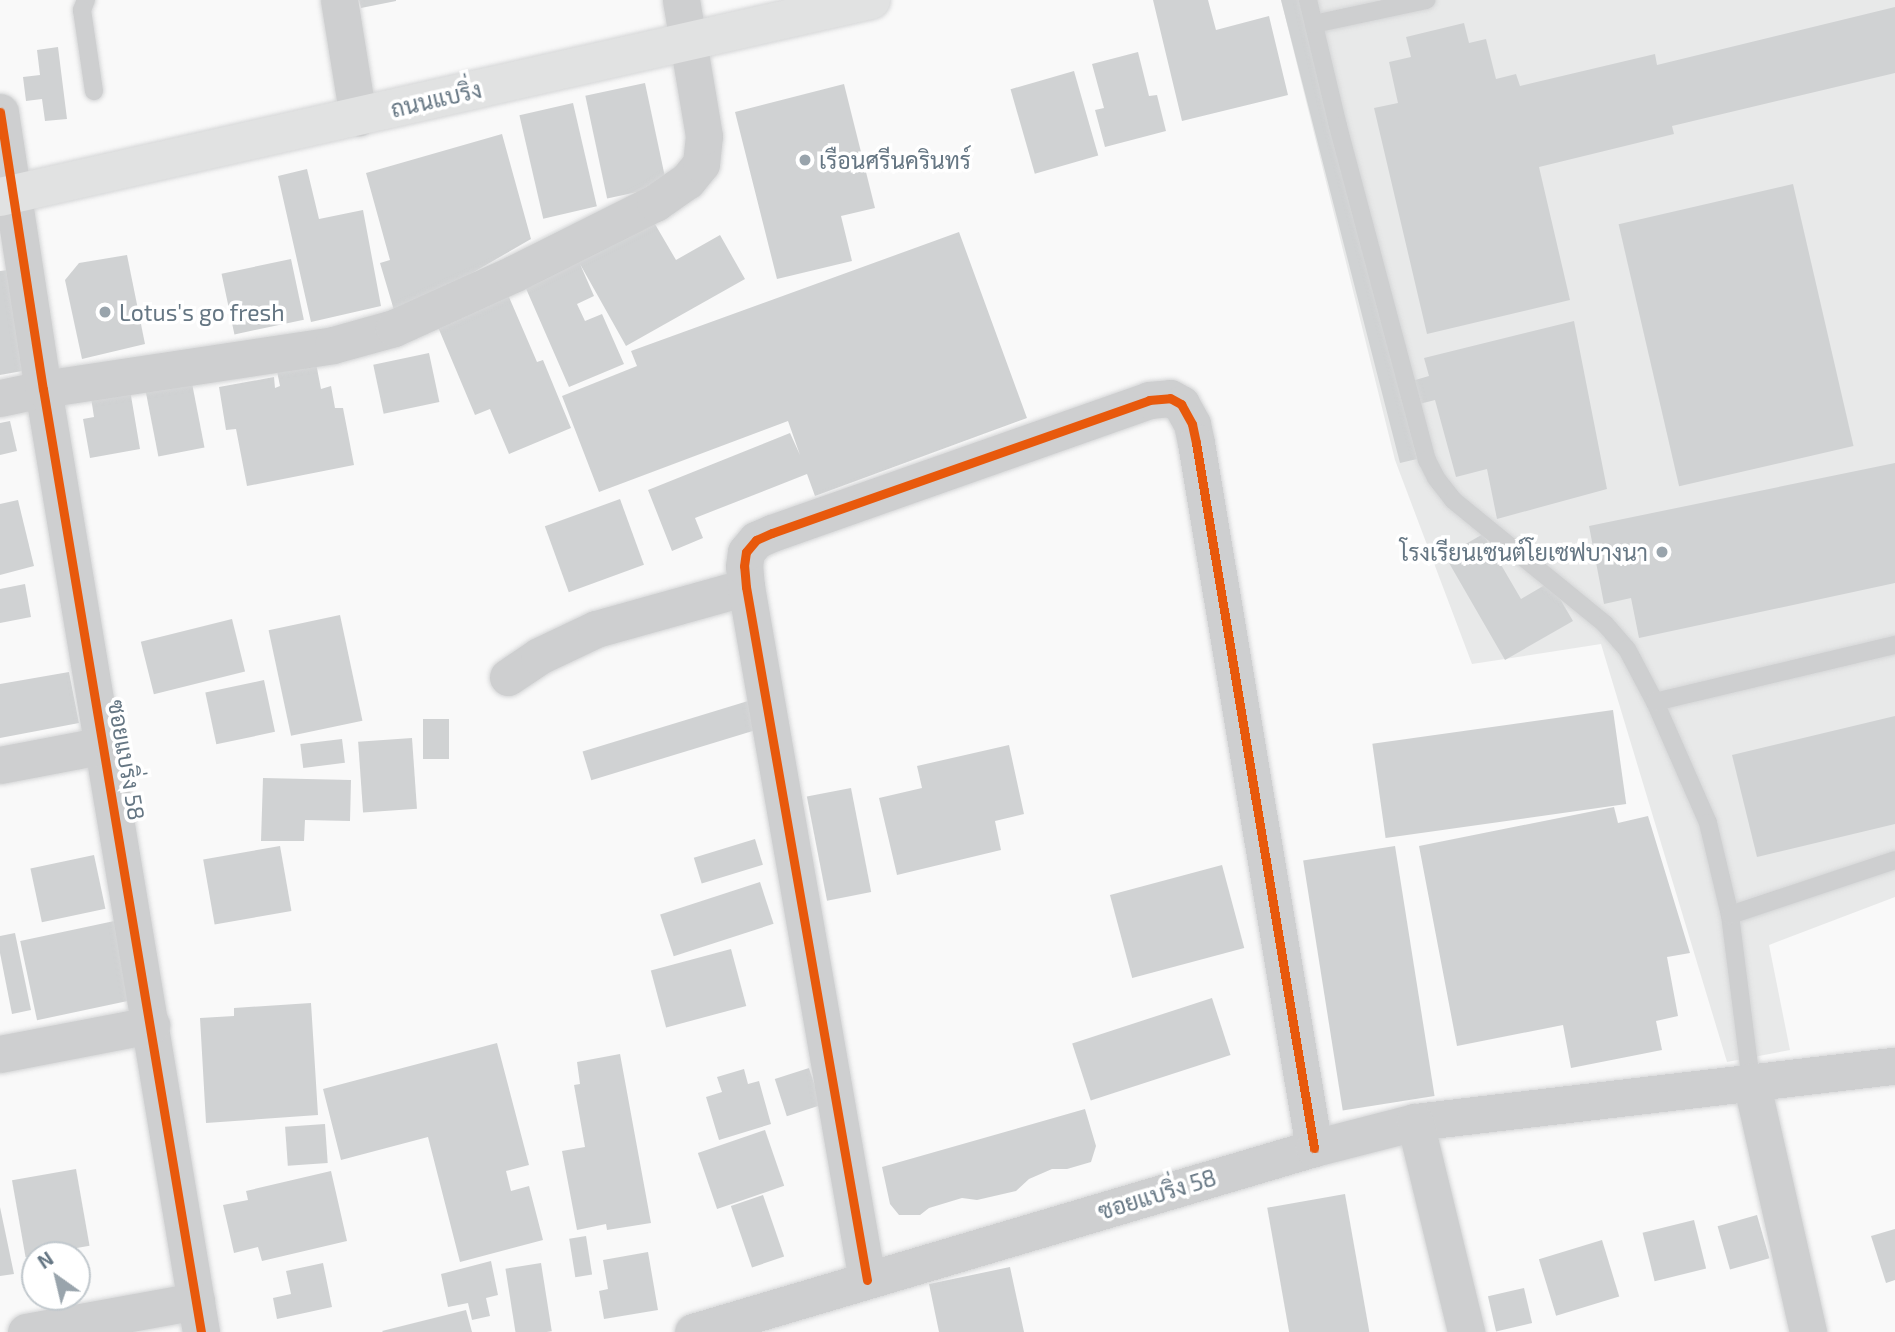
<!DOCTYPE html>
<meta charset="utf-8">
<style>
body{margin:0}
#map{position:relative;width:1895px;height:1332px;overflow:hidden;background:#f9f9f9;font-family:"Exo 2",Sarabun,sans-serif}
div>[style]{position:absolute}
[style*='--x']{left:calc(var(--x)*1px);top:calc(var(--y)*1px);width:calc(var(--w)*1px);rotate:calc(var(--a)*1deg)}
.built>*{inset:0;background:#e8e9e9}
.building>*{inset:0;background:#d0d2d3;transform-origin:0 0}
.roads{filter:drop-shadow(0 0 2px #d5d6d7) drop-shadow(0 0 2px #d5d6d7)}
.lane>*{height:18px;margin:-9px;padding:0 9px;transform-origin:9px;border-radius:9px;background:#cecfd0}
.street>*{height:37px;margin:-18.5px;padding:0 18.5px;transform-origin:18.5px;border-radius:18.5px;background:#cecfd0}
.secondary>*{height:38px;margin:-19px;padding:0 19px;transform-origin:19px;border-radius:19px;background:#e1e2e2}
.cycleway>*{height:9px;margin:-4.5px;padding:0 4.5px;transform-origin:4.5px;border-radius:4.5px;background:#e8590c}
.dots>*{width:19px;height:19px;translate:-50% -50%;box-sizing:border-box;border:4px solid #fff;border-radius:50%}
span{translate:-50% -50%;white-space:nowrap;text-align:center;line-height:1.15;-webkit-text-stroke:7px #fff;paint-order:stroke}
.street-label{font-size:23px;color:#657683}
.poi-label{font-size:23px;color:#657683}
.left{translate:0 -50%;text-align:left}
.right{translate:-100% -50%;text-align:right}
.north{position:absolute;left:21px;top:1241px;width:70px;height:70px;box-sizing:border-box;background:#fff;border:2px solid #c1c8cd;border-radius:50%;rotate:326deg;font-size:19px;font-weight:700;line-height:28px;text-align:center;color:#657683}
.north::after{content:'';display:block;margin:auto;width:24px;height:32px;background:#99a4ac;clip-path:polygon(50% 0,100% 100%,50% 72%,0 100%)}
</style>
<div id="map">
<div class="built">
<i style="clip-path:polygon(1281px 0,1895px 0,1895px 897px,1769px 945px,1790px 1050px,1727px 1062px,1601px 644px,1472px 664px,1395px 460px)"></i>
</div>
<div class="building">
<i style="clip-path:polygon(359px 0,396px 0,396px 1px,361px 8px)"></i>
<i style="clip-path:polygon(1153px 0,1208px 0,1216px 30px,1269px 16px,1288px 95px,1182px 121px)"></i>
<i style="clip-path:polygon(1281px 0,1300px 0,1398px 385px,1429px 376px,1424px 358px,1574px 321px,1607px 489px,1497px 519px,1487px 469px,1456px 477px,1435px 400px,1404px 408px,1417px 459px,1400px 463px)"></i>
<i style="clip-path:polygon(1895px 7px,1895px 73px,1672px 126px,1674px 134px,1539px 167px,1570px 300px,1427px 334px,1374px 108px,1398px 103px,1389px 62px,1411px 57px,1406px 37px,1464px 23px,1469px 43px,1486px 39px,1496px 79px,1516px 74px,1520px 86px,1655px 54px,1657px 65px)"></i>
<i style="clip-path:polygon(58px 47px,67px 119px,45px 121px,42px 99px,26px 101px,23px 77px,40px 75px,37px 50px)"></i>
<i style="clip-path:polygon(1138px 52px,1149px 96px,1157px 95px,1166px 131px,1105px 147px,1095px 110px,1104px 108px,1092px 64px)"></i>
<i style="left:1074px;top:71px;width:88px;height:66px;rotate:74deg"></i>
<i style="left:645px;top:83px;width:105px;height:61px;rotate:78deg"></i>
<i style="clip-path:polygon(844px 84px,875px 208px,841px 216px,852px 261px,777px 279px,735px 112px)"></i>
<i style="left:573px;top:103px;width:106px;height:55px;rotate:77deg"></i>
<i style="clip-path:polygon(502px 134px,531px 239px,396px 317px,380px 263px,390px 260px,366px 173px)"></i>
<i style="clip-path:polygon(307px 169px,319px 219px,363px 210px,381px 306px,311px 322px,278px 176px)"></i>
<i style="left:1793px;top:184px;width:269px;height:179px;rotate:77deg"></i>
<i style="clip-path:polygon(652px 219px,676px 260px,720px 235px,745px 279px,626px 346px,580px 264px,594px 296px,577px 304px,585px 321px,602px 314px,624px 364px,569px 387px,524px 284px)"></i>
<i style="clip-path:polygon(959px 232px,1027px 418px,815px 496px,807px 474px,695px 518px,703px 538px,672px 551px,648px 490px,790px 433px,800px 455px,788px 421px,599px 492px,562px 396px,637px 366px,631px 351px)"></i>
<i style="clip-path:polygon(127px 255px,145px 344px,82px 359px,65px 280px,79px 263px)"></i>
<i style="left:291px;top:259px;width:62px;height:71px;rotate:78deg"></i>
<i style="clip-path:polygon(8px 270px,28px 370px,0 375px,0 271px)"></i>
<i style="clip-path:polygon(506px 290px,537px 362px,543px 360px,571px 428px,509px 454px,490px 409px,475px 415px,435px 320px)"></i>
<i style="left:429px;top:353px;width:50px;height:57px;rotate:78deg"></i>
<i style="clip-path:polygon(315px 358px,321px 389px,331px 386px,335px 408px,343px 408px,354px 465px,247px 486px,236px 429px,226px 430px,219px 387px,274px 377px,275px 388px,280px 386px,276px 366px)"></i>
<i style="left:190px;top:373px;width:76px;height:47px;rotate:79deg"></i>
<i style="clip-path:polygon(129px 384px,140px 449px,90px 458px,83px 419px,94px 417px,90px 391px)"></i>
<i style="clip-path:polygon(10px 421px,17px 451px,0 455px,0 423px)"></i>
<i style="clip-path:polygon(1895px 463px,1895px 583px,1639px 638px,1631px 598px,1604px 604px,1589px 526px)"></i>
<i style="left:620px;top:499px;width:70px;height:80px;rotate:70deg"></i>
<i style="clip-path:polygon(18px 500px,34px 566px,0 575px,0 504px)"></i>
<i style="clip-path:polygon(1483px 534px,1521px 599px,1550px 582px,1573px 621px,1505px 660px,1445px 556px)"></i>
<i style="clip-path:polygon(25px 584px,31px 617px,0 623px,0 589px)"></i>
<i style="left:340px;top:615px;width:108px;height:73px;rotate:78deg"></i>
<i style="left:232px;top:619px;width:54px;height:94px;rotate:76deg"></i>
<i style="clip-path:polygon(69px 672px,79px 723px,0 738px,0 684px)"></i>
<i style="left:264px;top:680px;width:53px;height:60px;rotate:78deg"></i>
<i style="left:748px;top:701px;width:30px;height:173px;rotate:73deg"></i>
<i style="left:1613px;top:710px;width:95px;height:243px;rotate:82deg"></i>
<i style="clip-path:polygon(1895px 716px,1895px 824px,1757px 857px,1732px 755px)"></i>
<i style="left:449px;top:719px;width:40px;height:26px;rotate:90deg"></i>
<i style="left:412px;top:738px;width:71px;height:54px;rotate:86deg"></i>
<i style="left:342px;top:739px;width:24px;height:42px;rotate:83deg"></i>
<i style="clip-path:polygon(1009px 745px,1024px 814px,995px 821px,1001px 850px,897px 875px,879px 798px,922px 788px,917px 766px)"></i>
<i style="clip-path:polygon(263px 778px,351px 780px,350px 821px,305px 820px,304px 841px,261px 841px)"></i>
<i style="left:851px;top:788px;width:106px;height:45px;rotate:79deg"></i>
<i style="clip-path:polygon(1614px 807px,1618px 823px,1648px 816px,1690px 953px,1667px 957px,1678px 1016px,1656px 1021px,1662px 1050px,1571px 1068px,1563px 1025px,1457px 1046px,1419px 846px)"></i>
<i style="left:755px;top:839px;width:27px;height:64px;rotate:73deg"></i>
<i style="left:280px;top:846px;width:66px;height:78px;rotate:80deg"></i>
<i style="left:1395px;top:846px;width:253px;height:93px;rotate:81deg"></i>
<i style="left:94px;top:855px;width:55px;height:65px;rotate:78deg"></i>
<i style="left:1222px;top:865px;width:86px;height:116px;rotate:75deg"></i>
<i style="left:760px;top:882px;width:44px;height:105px;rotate:72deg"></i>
<i style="left:119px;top:920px;width:81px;height:101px;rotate:78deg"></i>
<i style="clip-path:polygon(15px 933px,31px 1010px,12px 1014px,0 953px,0 936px)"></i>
<i style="left:731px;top:949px;width:59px;height:83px;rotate:75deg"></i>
<i style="left:1212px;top:998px;width:60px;height:147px;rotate:72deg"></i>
<i style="clip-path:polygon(311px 1003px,318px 1115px,206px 1123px,200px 1018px,234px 1016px,234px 1008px)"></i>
<i style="clip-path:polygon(497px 1043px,529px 1165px,506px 1171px,511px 1191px,529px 1186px,543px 1240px,460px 1262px,428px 1137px,341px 1160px,323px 1089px)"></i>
<i style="clip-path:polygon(620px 1054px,651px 1223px,607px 1230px,606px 1224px,577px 1230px,562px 1151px,585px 1147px,574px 1085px,580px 1084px,577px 1062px)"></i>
<i style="left:809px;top:1068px;width:39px;height:36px;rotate:72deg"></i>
<i style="clip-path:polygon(744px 1069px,748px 1084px,759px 1081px,771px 1124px,719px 1140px,706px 1097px,722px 1092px,717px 1077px)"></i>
<i style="clip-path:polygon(1085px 1109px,1096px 1146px,1091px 1162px,1067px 1169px,1052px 1169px,1029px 1179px,1016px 1191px,977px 1200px,962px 1198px,929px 1208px,920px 1215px,899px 1215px,890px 1204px,882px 1167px)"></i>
<i style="left:325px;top:1124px;width:39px;height:40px;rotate:86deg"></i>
<i style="left:765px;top:1130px;width:59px;height:71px;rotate:71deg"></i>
<i style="left:76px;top:1169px;width:78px;height:65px;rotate:80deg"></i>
<i style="clip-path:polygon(331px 1171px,347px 1241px,262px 1261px,258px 1247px,234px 1253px,223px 1205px,248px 1200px,246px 1191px)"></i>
<i style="left:1345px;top:1194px;width:140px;height:79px;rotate:80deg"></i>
<i style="left:763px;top:1195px;width:65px;height:34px;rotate:71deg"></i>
<i style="clip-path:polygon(0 1207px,14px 1274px,0 1276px)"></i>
<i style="left:1757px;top:1215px;width:45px;height:41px;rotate:74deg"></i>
<i style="left:1694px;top:1220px;width:50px;height:53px;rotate:76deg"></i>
<i style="clip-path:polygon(1895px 1229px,1895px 1280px,1886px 1283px,1871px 1236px)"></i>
<i style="left:586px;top:1236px;width:39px;height:17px;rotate:81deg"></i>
<i style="left:1602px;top:1240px;width:59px;height:66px;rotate:73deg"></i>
<i style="clip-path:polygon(648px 1252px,658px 1310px,604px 1319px,599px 1291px,608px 1289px,603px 1260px)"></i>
<i style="clip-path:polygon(491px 1261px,498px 1295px,486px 1298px,490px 1316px,472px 1320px,468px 1303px,448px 1307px,441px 1274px)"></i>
<i style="clip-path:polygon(323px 1263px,332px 1307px,277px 1319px,273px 1298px,291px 1294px,286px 1271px)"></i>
<i style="left:541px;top:1263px;width:69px;height:36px;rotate:81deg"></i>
<i style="clip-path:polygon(1010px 1267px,1024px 1332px,939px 1332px,929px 1284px)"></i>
<i style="left:1524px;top:1288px;width:36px;height:37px;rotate:77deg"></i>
<i style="clip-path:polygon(466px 1310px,472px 1332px,383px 1332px,382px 1331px)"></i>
</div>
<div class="roads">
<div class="lane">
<i style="--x:86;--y:0;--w:11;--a:112"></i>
<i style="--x:82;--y:10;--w:82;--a:81.6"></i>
<i style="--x:1308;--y:0;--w:130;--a:76.6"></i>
<i style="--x:1338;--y:126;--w:346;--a:75.1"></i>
<i style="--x:1427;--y:460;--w:20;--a:63"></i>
<i style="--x:1436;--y:478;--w:28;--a:52"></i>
<i style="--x:1453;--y:500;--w:196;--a:39.2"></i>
<i style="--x:1605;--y:624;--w:33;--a:49"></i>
<i style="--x:1627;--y:649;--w:60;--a:62.2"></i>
<i style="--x:1655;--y:702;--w:132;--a:66.3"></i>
<i style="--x:1708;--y:823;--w:95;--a:76.6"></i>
<i style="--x:1730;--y:915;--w:167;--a:82.8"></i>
<i style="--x:1314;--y:24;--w:115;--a:-12.1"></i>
<i style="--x:1655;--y:702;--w:247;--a:-13.4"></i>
<i style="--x:1730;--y:915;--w:174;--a:-18.4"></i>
</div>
<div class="street">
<i style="--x:339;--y:0;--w:119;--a:80.8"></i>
<i style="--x:0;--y:112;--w:280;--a:81.2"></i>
<i style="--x:43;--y:389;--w:956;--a:80.49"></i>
<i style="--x:0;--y:398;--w:44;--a:-11.8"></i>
<i style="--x:43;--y:389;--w:293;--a:-8.6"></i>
<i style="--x:333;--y:345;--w:63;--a:-15.6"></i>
<i style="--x:394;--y:328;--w:131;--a:-24.4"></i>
<i style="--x:513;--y:274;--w:159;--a:-26.6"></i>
<i style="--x:655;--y:203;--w:39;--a:-35"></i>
<i style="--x:687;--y:181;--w:22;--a:-51"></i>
<i style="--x:701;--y:164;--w:28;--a:-84"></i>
<i style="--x:704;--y:136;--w:138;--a:-99.6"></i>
<i style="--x:508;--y:677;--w:37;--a:-34"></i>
<i style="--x:539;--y:656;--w:63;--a:-25.3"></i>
<i style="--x:596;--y:629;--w:156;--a:-15.6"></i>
<i style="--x:0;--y:765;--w:107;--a:-10.8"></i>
<i style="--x:0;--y:1054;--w:154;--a:-10.9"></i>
<i style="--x:1751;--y:1081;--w:257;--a:77.2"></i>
<i style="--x:1415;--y:1122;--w:483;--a:-6.7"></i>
<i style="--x:867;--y:1280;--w:703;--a:-99.9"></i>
<i style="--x:746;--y:587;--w:21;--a:-95"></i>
<i style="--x:744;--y:566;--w:14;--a:-82"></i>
<i style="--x:746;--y:552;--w:16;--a:-50"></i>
<i style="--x:756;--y:540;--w:17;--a:-24"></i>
<i style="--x:772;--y:533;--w:400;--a:-19.4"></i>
<i style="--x:1149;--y:400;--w:21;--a:-5"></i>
<i style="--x:1170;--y:398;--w:13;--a:29"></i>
<i style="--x:1181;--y:404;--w:23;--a:61"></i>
<i style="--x:1192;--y:424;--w:19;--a:78"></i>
<i style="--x:1196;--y:443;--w:715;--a:80.5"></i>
<i style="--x:26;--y:1332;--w:173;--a:-10.3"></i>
<i style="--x:693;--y:1332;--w:648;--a:-16.5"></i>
<i style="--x:1314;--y:1148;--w:104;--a:-14.4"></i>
<i style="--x:1415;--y:1122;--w:216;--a:76.3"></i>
</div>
<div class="secondary">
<i style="--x:0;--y:197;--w:893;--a:-12.74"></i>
</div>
</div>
<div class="cycleway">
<i style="--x:0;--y:112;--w:280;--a:81.2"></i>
<i style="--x:43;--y:389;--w:956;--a:80.49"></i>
<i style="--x:867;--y:1280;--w:703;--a:-99.9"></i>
<i style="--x:746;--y:587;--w:21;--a:-95"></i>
<i style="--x:744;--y:566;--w:14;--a:-82"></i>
<i style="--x:746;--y:552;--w:16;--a:-50"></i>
<i style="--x:756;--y:540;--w:17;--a:-24"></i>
<i style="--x:772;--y:533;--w:400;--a:-19.4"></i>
<i style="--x:1149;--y:400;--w:21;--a:-5"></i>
<i style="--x:1170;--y:398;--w:13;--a:29"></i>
<i style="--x:1181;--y:404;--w:23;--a:61"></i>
<i style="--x:1192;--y:424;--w:19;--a:78"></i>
<i style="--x:1196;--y:443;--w:715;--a:80.5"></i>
</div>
<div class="dots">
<i style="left:805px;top:160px;background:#99a4ac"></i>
<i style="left:105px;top:312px;background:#99a4ac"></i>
<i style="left:1662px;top:552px;background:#99a4ac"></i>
</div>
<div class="street-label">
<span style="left:436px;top:99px;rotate:-13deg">ถนนแบริ่ง</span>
<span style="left:127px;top:760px;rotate:80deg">ซอยแบริ่ง 58</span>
<span style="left:1157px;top:1194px;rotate:-17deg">ซอยแบริ่ง 58</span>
</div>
<div class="poi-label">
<span class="left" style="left:819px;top:160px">เรือนศรีนครินทร์</span>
<span class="left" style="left:119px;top:312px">Lotus's go fresh</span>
<span class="right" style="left:1648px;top:552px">โรงเรียนเซนต์โยเซฟบางนา</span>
</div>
<div class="north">N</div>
</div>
